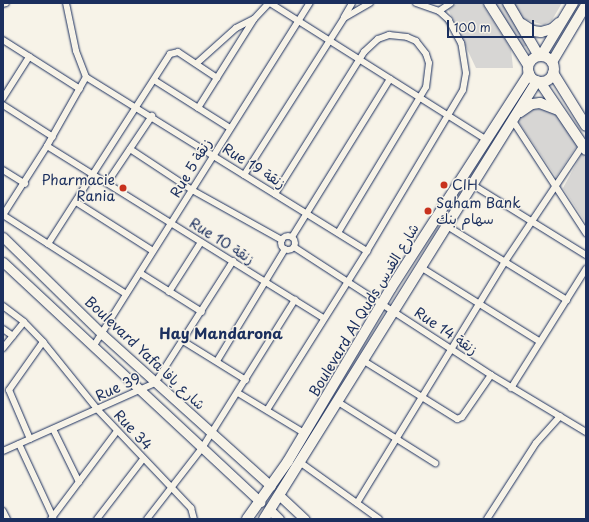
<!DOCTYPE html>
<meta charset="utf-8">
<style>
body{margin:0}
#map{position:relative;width:589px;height:522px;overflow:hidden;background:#f7f3e8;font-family:"Playpen Sans","Playpen Sans Arabic",sans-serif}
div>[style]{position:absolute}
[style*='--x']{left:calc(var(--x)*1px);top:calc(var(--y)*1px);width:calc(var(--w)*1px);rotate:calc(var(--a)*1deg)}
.green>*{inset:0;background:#d7d6d4}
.roads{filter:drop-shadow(0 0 1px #1b2f5e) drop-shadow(0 0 1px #1b2f5e)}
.street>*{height:6px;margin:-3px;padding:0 3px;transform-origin:3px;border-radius:3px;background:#f7f3e8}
.street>.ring{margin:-3px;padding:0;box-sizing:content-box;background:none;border:6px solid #f7f3e8;border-radius:50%}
.secondary>*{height:9px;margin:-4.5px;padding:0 4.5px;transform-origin:4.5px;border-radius:4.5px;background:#f7f3e8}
.primary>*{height:10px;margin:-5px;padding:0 5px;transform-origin:5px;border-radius:5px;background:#f7f3e8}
.primary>.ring{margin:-5px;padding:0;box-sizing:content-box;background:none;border:10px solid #f7f3e8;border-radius:50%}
.dots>*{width:11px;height:11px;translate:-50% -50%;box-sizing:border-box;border:2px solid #f7f3e8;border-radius:50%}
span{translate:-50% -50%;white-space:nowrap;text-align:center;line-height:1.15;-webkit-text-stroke:3px #f7f3e8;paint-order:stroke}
.street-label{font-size:14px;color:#1b2f5e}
.poi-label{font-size:14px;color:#1b2f5e}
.right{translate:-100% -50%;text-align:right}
.left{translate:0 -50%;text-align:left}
.neighbourhood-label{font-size:15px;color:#1b2f5e;font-weight:700}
.frame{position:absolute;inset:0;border:4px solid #1b2f5e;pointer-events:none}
.scale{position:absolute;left:447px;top:20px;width:87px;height:18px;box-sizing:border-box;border:2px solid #1b2f5e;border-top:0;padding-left:5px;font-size:12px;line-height:14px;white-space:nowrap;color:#1b2f5e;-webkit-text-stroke:3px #f7f3e8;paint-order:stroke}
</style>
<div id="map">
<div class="green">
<i style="clip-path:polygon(458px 3px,482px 3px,511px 49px,513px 68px,476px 68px,448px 9px)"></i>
<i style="clip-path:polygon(494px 3px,504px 3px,529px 45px,523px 47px)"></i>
<i style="clip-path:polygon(511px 3px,562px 3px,552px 20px,544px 25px,520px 18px)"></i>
<i style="clip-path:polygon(534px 105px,555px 111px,578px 144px,556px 177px,518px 121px,520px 115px)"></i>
<i style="clip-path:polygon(582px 153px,586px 159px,586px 223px,563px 188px)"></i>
</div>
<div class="roads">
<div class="street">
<i style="--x:66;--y:3;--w:49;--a:78.2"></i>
<i style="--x:76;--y:51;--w:28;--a:69"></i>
<i style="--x:270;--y:3;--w:257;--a:32.3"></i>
<i style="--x:416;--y:3;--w:24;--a:19"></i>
<i style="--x:439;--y:11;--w:14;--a:-34"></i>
<i style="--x:3;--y:4;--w:3;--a:-18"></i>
<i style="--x:344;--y:17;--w:16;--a:-60"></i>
<i style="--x:3;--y:40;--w:91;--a:32.5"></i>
<i style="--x:197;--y:63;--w:52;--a:-41.9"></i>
<i style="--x:236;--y:28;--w:20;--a:-27"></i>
<i style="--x:86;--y:77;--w:331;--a:31.8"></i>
<i style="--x:86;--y:77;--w:79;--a:119.5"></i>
<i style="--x:47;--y:146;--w:82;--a:122.5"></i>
<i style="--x:3;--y:215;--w:146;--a:32.7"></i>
<i style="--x:154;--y:80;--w:90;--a:32.3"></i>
<i style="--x:3;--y:98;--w:49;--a:-57.6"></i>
<i style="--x:3;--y:105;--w:59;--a:32.6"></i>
<i style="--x:198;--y:108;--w:105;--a:-57.8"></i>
<i style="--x:254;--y:19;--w:22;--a:-47"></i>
<i style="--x:513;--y:121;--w:134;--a:56.9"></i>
<i style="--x:47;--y:146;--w:325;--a:31.9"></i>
<i style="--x:130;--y:149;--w:74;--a:33.5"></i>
<i style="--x:192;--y:190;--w:103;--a:29.1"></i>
<i style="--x:3;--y:170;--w:26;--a:32"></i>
<i style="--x:244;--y:175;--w:186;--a:-57.5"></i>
<i style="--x:344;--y:18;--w:30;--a:-30"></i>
<i style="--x:107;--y:183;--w:81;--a:-56.1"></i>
<i style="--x:473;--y:185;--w:133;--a:31.8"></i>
<i style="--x:275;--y:194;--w:168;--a:-57.9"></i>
<i style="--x:364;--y:52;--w:19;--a:-43"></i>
<i style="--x:378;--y:39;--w:12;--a:-20"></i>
<i style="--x:389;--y:35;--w:18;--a:6"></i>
<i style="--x:407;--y:37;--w:10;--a:24"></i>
<i style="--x:416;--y:41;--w:16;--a:52"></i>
<i style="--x:426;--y:54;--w:9;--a:72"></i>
<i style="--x:429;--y:63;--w:24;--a:97"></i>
<i style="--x:426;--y:87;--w:170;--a:121.1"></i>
<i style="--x:76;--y:202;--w:91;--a:32.5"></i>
<i style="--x:447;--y:226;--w:141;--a:31.7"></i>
<i class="ring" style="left:281px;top:236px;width:8px;height:8px"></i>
<i style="--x:292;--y:237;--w:186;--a:-58.2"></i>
<i style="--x:48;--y:244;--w:226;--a:-57.3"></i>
<i style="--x:170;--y:54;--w:8;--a:-14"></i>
<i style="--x:178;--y:52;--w:47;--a:33.7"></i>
<i style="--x:294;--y:247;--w:235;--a:33"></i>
<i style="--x:491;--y:375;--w:111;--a:31"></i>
<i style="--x:422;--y:268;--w:138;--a:32"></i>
<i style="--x:140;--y:273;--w:73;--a:32.2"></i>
<i style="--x:169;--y:292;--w:59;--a:-57.4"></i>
<i style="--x:3;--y:306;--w:26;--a:37"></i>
<i style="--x:24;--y:322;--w:28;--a:46"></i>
<i style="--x:43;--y:342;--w:86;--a:51.1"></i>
<i style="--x:97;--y:409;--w:137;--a:46.5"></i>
<i style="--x:191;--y:508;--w:11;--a:75"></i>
<i style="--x:3;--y:329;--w:12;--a:35"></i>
<i style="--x:183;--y:341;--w:74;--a:31.8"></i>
<i style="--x:93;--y:347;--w:407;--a:-57.8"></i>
<i style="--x:3;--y:348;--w:33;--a:-51"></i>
<i style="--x:217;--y:361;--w:131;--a:-58.7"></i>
<i style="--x:364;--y:361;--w:110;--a:31.9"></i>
<i style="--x:457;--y:419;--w:5;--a:-22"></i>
<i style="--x:462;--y:417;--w:51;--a:-55.4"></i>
<i style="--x:511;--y:388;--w:141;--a:-57.8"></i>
<i style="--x:238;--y:393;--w:77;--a:31.2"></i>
<i style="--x:338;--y:402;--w:115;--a:32.2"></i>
<i style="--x:267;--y:410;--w:188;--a:-57.8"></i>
<i style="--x:367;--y:251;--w:187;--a:-59.2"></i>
<i style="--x:463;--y:90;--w:17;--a:-80"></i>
<i style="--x:466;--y:73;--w:30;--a:-99"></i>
<i style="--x:461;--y:43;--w:26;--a:-118"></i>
<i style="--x:449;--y:20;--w:13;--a:-138"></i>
<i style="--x:53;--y:429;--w:59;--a:63.9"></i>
<i style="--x:30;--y:439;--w:53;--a:-113.2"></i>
<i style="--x:9;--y:390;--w:59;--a:-54.7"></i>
<i style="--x:19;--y:444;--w:81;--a:65"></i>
<i style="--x:3;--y:451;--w:167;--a:-24.1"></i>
<i style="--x:155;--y:383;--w:145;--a:-57.4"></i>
<i style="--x:301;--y:463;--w:96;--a:35.7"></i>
<i style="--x:357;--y:503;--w:281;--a:-58.5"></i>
<i style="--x:504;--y:263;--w:142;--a:-56.2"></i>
<i style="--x:3;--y:511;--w:9;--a:63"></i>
<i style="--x:51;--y:519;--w:110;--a:-53.1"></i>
<i style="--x:97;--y:519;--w:76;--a:-52.5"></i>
<i style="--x:147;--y:519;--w:90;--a:-52.2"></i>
<i style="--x:202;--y:448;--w:175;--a:-57.9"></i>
<i style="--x:487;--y:519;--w:90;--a:-57.2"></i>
<i style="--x:536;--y:443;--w:36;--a:-48"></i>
</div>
<div class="secondary">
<i style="--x:3;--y:237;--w:139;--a:44.4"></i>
<i style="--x:102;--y:334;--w:227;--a:42"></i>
<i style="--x:3;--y:262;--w:352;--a:43"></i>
<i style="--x:280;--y:496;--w:34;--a:43"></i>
<i style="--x:270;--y:510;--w:13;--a:45"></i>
</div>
<div class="primary">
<i style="--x:489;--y:3;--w:73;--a:57.8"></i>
<i style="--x:508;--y:3;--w:61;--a:59.7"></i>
<i style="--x:522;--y:24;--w:13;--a:32"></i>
<i style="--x:533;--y:31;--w:8;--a:7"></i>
<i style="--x:541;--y:32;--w:11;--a:-15"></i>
<i style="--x:552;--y:29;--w:9;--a:-41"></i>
<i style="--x:541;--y:56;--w:62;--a:-58.9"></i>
<i class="ring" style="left:528px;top:56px;width:16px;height:16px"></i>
<i style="--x:552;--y:62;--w:66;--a:-59.2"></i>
<i style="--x:553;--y:73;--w:62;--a:58.1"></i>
<i style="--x:540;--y:82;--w:82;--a:55.9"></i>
<i style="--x:520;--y:112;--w:14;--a:-34"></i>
<i style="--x:532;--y:104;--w:8;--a:-7"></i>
<i style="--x:540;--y:103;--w:19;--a:21"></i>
<i style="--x:247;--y:519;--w:71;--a:-54.7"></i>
<i style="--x:288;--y:461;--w:201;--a:-59.2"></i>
<i style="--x:391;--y:288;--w:255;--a:-57.2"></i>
<i style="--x:264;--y:519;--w:516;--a:-58.07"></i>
</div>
</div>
<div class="dots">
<i style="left:444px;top:185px;background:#c8321e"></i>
<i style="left:123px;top:188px;background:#c8321e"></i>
<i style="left:428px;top:211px;background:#c8321e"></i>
</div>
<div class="street-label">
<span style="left:254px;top:166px;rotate:32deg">Rue 19 زنقة</span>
<span style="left:191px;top:168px;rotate:-59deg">Rue 5 زنقة</span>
<span style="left:222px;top:241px;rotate:32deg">Rue 10 زنقة</span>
<span style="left:364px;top:310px;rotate:-59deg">Boulevard Al Quds شارع القدس</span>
<span style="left:446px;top:331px;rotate:34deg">Rue 14 زنقة</span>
<span style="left:145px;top:353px;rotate:43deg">Boulevard Yafa شارع يافا</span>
<span style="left:118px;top:387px;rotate:-25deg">Rue 39</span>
<span style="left:133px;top:430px;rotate:47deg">Rue 34</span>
</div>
<div class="poi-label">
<span class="right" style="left:115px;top:188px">Pharmacie<br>Rania</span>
<span class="left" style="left:452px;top:185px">CIH</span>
<span class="left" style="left:436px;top:211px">Saham Bank<br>سهام بنك</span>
</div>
<div class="neighbourhood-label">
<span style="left:221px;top:333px">Hay Mandarona</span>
</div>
<div class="frame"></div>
<div class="scale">100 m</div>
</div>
